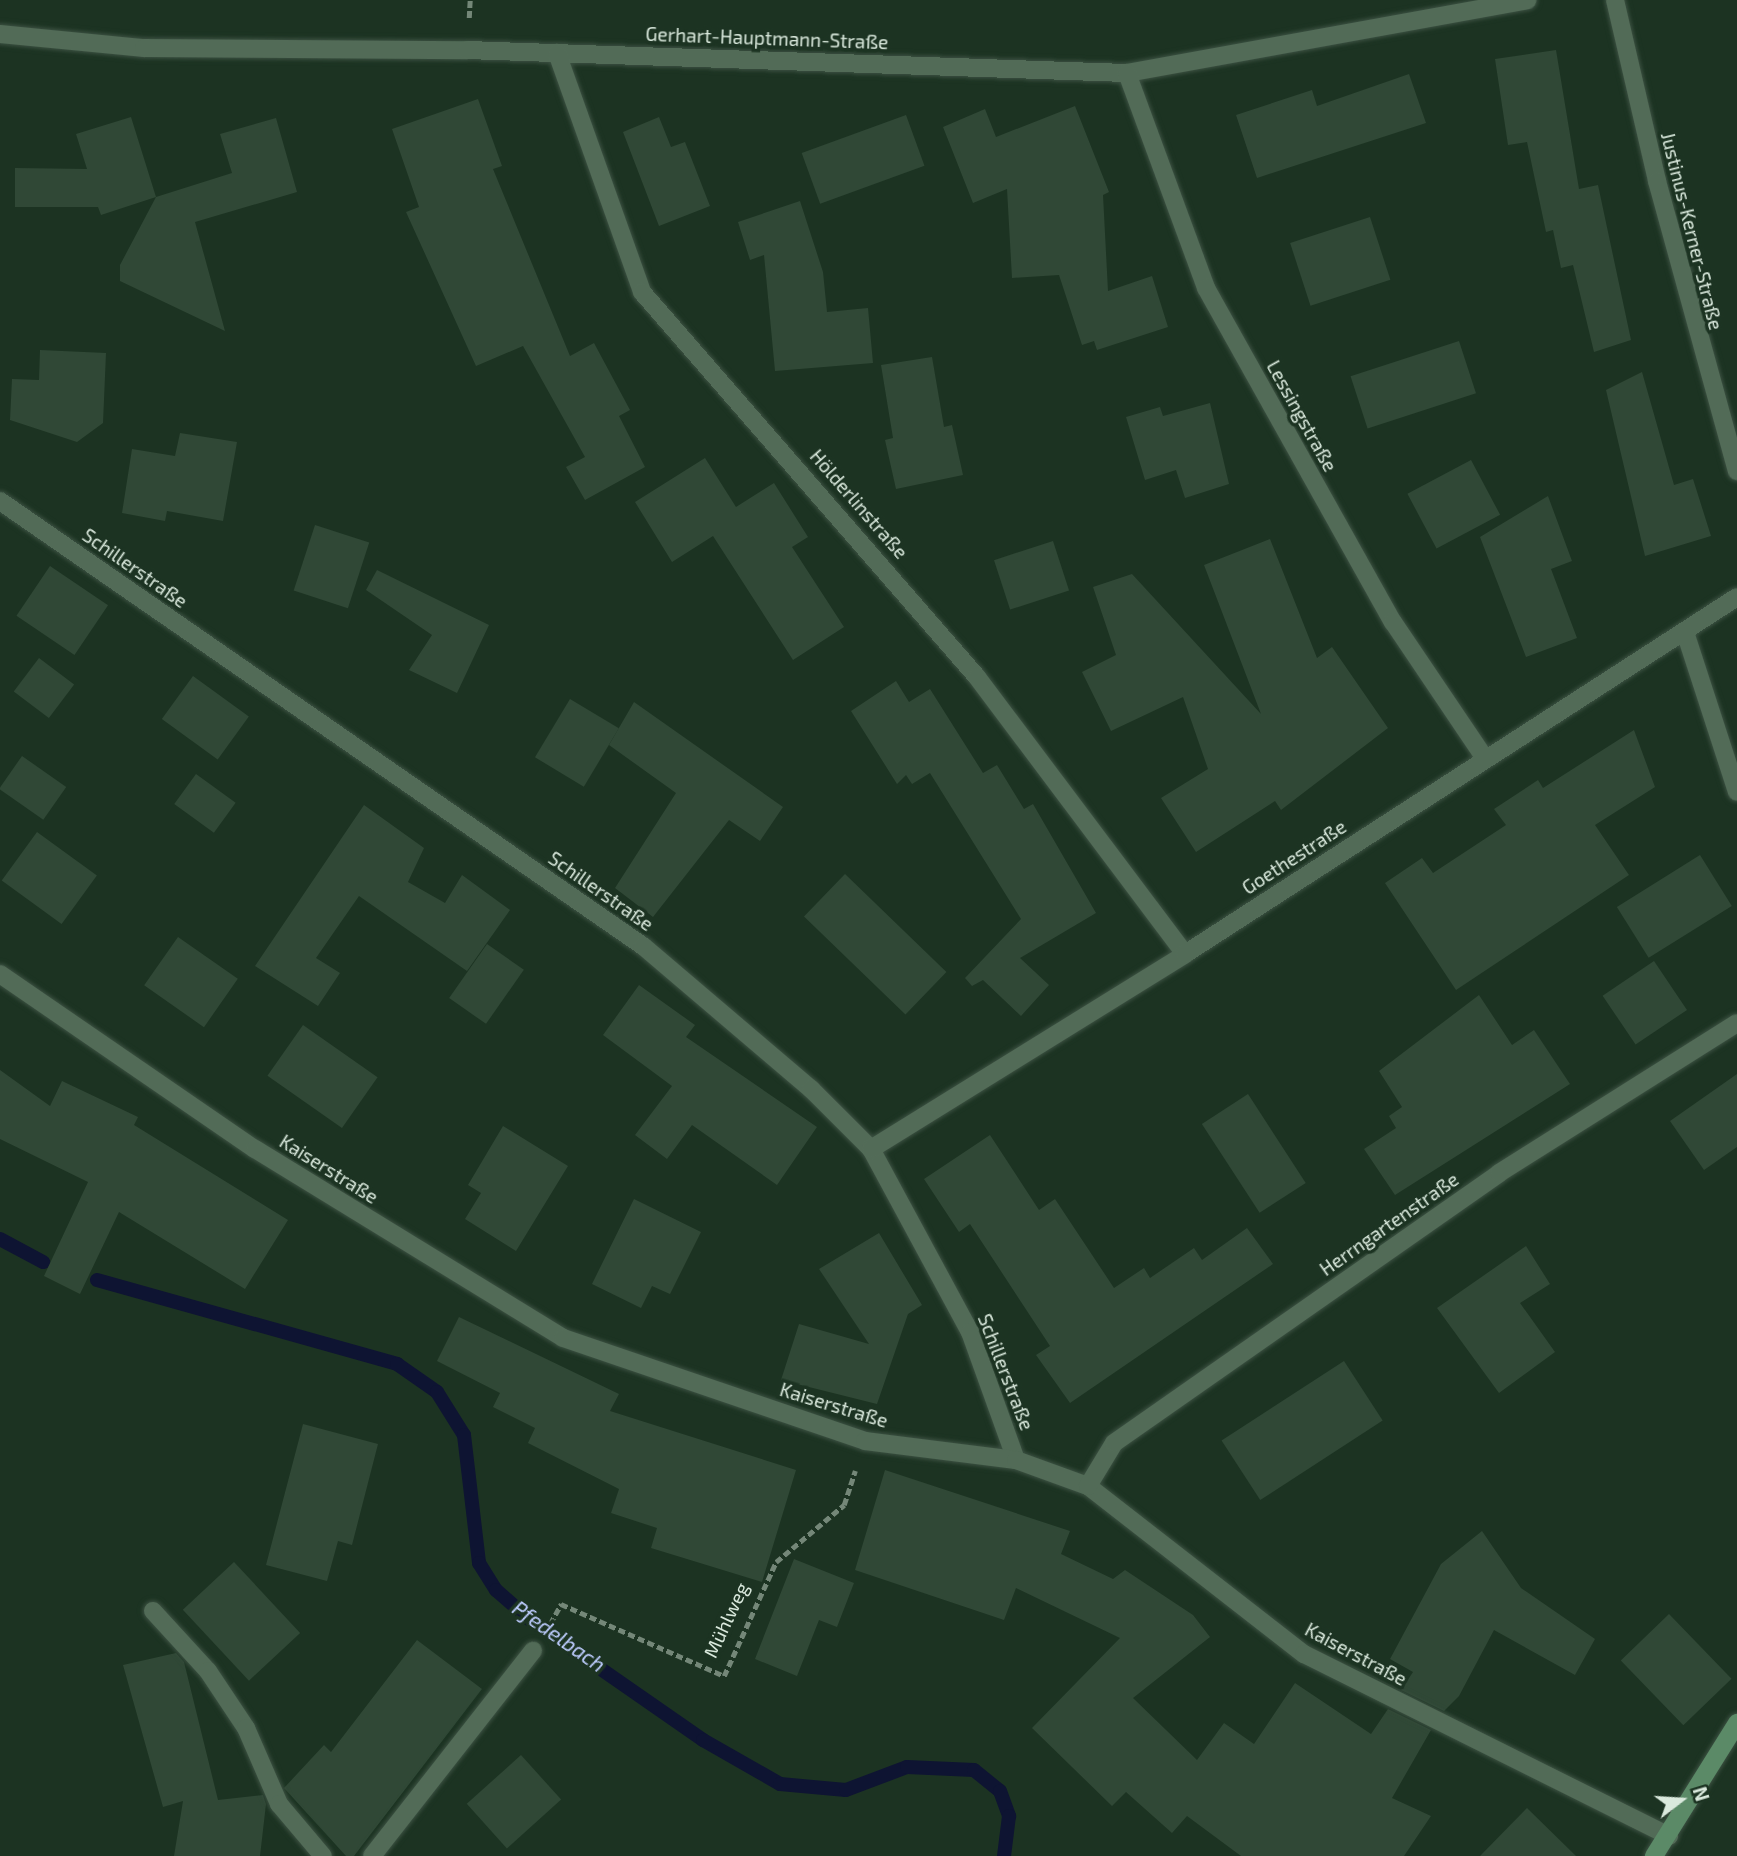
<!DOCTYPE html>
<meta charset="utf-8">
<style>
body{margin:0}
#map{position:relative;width:1737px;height:1856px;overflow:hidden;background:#1c3322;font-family:"Exo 2",sans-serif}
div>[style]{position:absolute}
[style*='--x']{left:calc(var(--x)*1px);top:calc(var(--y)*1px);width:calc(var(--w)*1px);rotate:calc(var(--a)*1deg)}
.stream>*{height:14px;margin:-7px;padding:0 7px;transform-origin:7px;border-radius:7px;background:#0e1432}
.building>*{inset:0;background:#304836;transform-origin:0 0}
.path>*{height:4.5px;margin-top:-2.25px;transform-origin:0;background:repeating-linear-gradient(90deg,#748778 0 7px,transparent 0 10.5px)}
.roads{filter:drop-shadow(0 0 2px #3c5142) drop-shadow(0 0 2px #3c5142)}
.minor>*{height:18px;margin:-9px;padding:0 9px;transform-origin:9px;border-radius:9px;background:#526b57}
.secondary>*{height:18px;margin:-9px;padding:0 9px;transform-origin:9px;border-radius:9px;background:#5b8a67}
span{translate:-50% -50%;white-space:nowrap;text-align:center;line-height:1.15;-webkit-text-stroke:7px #1c3322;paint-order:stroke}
.street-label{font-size:19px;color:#dae9dd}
.water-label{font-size:21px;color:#becdff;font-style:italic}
.north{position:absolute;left:1646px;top:1765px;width:70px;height:70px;-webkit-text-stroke:5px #1c3322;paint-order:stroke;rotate:73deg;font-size:19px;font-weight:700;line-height:28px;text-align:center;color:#dae9dd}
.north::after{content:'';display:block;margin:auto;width:24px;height:32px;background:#dae9dd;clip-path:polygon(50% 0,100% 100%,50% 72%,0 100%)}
</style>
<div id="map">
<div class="stream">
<i style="--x:0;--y:1239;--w:49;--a:28.1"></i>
<i style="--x:97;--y:1280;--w:312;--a:15.6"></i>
<i style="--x:397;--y:1364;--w:49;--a:35"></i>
<i style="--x:437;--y:1392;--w:51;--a:57.9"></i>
<i style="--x:464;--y:1435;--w:129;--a:83.3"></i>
<i style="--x:479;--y:1563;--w:32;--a:58"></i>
<i style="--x:496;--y:1590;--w:44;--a:41.3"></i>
<i style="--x:529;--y:1619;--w:212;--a:34.8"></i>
<i style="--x:703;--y:1740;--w:89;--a:29.7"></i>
<i style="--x:780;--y:1784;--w:66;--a:5.2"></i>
<i style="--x:846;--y:1790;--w:65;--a:-20.7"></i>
<i style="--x:907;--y:1767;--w:67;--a:2.6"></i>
<i style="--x:974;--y:1770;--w:33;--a:39"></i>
<i style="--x:1000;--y:1791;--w:27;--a:70"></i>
<i style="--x:1009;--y:1816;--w:40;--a:97.1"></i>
</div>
<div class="building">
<i style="clip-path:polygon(1556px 50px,1579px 189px,1598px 185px,1631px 340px,1594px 352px,1573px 265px,1561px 268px,1553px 230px,1546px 232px,1527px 142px,1508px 145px,1495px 59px)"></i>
<i style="clip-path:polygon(1409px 74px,1426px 123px,1257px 178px,1236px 115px,1312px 90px,1317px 106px)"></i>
<i style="clip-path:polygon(478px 99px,502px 166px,493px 169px,570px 356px,594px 343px,630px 410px,619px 416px,645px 467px,585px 500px,566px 467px,585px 457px,523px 346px,476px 366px,406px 212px,419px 207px,392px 129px)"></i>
<i style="clip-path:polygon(1075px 106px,1109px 192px,1103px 195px,1108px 291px,1152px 276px,1168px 327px,1097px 350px,1094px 341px,1082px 345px,1059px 275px,1012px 278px,1007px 189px,973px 203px,943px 127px,985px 109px,996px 137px)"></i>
<i style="left:906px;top:115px;width:54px;height:111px;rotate:70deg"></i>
<i style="clip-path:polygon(131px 117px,156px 197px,232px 173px,220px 134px,276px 118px,297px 192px,195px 222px,225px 331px,120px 281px,120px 265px,156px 197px,101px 215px,98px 207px,15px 207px,15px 168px,87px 169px,76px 134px)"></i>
<i style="clip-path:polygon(659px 117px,671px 147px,685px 142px,710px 206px,659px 226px,623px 132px)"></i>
<i style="clip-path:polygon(800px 201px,823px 272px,827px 312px,868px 308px,873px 363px,775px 371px,764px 255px,750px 260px,738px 222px)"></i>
<i style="left:1370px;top:217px;width:66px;height:84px;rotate:72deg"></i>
<i style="left:1459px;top:341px;width:55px;height:114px;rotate:72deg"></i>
<i style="clip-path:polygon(40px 350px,106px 353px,103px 423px,77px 442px,10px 420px,12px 379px,39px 380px)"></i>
<i style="clip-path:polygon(932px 357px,944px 427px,952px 425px,963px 475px,896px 489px,885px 440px,893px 438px,881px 365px)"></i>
<i style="clip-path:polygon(1642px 372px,1674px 485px,1693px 479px,1711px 536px,1645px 556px,1606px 390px)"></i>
<i style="clip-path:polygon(1210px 403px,1229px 484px,1185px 498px,1176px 470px,1145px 480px,1126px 417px,1160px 407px,1163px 416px)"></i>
<i style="clip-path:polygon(180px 433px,237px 442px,223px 521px,167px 511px,165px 521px,122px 513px,132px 449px,175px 456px)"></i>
<i style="clip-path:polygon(705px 458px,736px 507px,774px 483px,808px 537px,792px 547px,844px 627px,793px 660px,713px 536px,672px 562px,635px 502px)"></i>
<i style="left:1471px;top:460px;width:62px;height:72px;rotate:62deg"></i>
<i style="clip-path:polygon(1548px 496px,1572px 561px,1551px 569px,1577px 638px,1526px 657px,1480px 537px)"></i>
<i style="left:315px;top:525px;width:57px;height:69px;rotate:18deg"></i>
<i style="clip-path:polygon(1270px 539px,1317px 658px,1332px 647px,1388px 728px,1281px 810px,1275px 801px,1196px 852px,1161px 798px,1208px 769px,1183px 697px,1111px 731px,1082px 672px,1116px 655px,1093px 587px,1132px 574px,1261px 714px,1204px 565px)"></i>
<i style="left:1053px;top:541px;width:52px;height:62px;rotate:72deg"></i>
<i style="left:50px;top:566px;width:70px;height:60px;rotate:34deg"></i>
<i style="clip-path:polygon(377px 570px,489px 625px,457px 693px,409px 670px,432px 635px,366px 590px)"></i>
<i style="left:39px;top:658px;width:44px;height:42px;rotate:37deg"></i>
<i style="left:193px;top:676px;width:69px;height:53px;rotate:36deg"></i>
<i style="clip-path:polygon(896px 681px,909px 702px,930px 689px,983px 773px,997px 765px,1024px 809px,1033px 804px,1096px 913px,1020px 958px,1049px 985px,1021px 1016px,983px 980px,972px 986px,965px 978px,1021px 919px,930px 773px,912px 784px,906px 775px,897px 784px,851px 711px)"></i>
<i style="left:570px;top:699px;width:57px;height:68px;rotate:31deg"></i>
<i style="clip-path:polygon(634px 702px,783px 807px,760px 841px,729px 820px,653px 917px,615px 888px,676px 793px,609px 745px)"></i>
<i style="clip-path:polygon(1634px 730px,1655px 787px,1595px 825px,1629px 875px,1456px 990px,1385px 883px,1422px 858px,1433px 873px,1506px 825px,1494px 809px,1538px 780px,1543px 788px)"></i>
<i style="left:22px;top:756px;width:54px;height:40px;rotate:35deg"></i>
<i style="left:196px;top:774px;width:49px;height:37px;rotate:36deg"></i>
<i style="clip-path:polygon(364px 805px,424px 848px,408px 882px,445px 903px,462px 875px,510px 910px,467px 971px,359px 896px,316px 958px,340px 973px,318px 1006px,255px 966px)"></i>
<i style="left:37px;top:832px;width:74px;height:60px;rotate:36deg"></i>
<i style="left:1700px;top:855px;width:60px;height:98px;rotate:58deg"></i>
<i style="left:845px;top:874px;width:141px;height:59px;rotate:44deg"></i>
<i style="left:178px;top:937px;width:73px;height:59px;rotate:35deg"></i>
<i style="left:487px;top:944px;width:45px;height:66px;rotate:35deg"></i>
<i style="left:1654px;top:961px;width:59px;height:62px;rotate:56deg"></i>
<i style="clip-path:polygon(639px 985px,695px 1025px,686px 1037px,817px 1127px,777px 1185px,692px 1125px,667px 1159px,635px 1135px,672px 1086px,603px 1035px)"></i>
<i style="clip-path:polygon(1479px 995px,1512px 1045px,1534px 1030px,1570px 1084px,1395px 1195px,1364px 1149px,1396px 1128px,1389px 1116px,1402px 1107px,1379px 1071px)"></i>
<i style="left:303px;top:1025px;width:91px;height:62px;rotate:35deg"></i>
<i style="clip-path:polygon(0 1070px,50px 1106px,62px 1081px,138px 1117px,134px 1125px,288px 1220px,245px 1289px,119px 1212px,80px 1294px,44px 1276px,88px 1182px,0 1139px)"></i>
<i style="clip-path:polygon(1737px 1074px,1737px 1147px,1704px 1170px,1670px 1121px)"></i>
<i style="left:1248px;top:1094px;width:106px;height:55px;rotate:57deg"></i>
<i style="clip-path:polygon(503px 1126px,568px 1166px,516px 1251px,465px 1219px,481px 1193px,468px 1185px)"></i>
<i style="clip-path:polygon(990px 1135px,1039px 1210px,1055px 1199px,1114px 1288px,1144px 1268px,1150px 1278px,1194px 1248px,1202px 1260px,1247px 1228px,1273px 1264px,1070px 1403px,1036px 1355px,1050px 1346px,970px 1224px,959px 1232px,924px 1179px)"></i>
<i style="clip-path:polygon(634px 1199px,701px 1232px,670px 1294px,652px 1286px,641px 1308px,592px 1284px)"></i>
<i style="clip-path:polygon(879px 1233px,922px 1305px,908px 1314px,877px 1404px,781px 1380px,799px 1324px,869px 1344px,819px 1269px)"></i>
<i style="clip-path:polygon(1526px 1246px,1550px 1284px,1520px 1303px,1555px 1352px,1499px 1393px,1437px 1308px)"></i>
<i style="clip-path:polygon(459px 1317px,619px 1394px,610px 1411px,796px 1470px,762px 1582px,651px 1548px,657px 1528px,611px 1513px,619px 1489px,528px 1443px,535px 1428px,493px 1407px,500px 1393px,437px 1361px)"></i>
<i style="left:1344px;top:1361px;width:71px;height:146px;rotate:57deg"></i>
<i style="clip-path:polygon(303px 1424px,378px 1444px,352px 1545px,338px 1541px,327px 1581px,266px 1565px)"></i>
<i style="clip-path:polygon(885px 1470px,1070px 1531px,1061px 1554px,1113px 1579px,1125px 1570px,1193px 1615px,1210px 1637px,1133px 1698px,1197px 1760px,1224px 1723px,1254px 1744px,1295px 1683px,1371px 1734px,1388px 1709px,1431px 1730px,1392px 1798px,1431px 1816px,1404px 1856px,1241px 1856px,1187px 1816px,1172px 1833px,1126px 1792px,1112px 1806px,1032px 1728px,1120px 1638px,1016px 1588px,1004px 1620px,855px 1570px)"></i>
<i style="clip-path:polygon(1482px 1531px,1521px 1588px,1595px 1639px,1575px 1675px,1494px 1630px,1459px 1696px,1444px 1711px,1401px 1690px,1413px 1672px,1390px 1659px,1441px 1564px)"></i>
<i style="clip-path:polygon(794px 1559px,854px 1583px,837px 1627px,819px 1620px,797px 1676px,755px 1659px)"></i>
<i style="left:234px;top:1562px;width:97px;height:70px;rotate:47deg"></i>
<i style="left:1669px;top:1614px;width:90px;height:67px;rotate:46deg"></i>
<i style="clip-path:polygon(417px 1640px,482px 1689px,354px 1856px,346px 1856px,284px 1788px,324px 1745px,331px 1752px)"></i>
<i style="clip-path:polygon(176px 1653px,184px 1662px,218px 1800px,263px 1795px,266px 1804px,260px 1856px,174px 1856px,183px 1801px,163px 1807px,123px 1665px)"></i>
<i style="left:521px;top:1755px;width:60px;height:73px;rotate:48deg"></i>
<i style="clip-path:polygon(1527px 1808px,1576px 1856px,1480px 1856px)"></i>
</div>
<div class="path">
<i style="--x:469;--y:18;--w:18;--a:-87"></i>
<i style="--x:550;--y:1624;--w:23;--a:-61"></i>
<i style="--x:561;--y:1604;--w:178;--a:23.8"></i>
<i style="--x:724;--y:1676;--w:125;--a:-65.5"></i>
<i style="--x:776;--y:1562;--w:89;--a:-40"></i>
<i style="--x:844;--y:1505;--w:36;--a:-72"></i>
</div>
<div class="roads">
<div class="minor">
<i style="--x:1615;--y:0;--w:186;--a:76.9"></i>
<i style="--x:1657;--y:181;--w:301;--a:74.6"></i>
<i style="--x:0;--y:34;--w:145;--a:5.6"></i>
<i style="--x:144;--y:48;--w:323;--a:0.4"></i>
<i style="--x:467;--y:50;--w:660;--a:2"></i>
<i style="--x:1127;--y:73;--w:407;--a:-10.3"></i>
<i style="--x:557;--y:53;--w:254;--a:70.4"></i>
<i style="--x:642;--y:292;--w:510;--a:48.97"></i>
<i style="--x:977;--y:677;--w:346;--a:53.1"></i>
<i style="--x:1127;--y:73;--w:229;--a:69.8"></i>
<i style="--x:1206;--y:288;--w:383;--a:60.8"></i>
<i style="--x:1393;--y:622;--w:163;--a:56"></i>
<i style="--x:0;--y:501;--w:782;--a:34.69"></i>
<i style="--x:643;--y:946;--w:221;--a:40.4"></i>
<i style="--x:811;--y:1089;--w:85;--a:45"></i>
<i style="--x:871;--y:1149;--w:208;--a:61.6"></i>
<i style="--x:970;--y:1332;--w:136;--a:70.2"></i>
<i style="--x:1685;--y:632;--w:168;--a:72"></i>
<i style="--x:0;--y:974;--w:309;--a:34.5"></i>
<i style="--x:255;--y:1149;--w:361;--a:31.5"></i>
<i style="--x:563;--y:1338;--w:319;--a:18.8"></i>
<i style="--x:865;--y:1441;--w:152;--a:7.2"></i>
<i style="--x:1016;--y:1460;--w:77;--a:19.9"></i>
<i style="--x:1088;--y:1486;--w:274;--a:37.9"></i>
<i style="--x:1304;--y:1654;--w:408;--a:26.5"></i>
<i style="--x:871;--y:1149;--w:370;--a:-31.8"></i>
<i style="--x:1185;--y:954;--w:657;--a:-32.89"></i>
<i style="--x:1088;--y:1486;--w:50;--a:-58.8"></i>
<i style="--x:1114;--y:1443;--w:470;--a:-35"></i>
<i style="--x:1499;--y:1173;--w:281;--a:-32.2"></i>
<i style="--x:153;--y:1611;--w:81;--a:47.5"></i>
<i style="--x:208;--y:1671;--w:69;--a:56.3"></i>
<i style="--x:246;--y:1728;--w:83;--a:66.5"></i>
<i style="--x:279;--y:1804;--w:68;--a:49.8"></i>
<i style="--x:372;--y:1856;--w:261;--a:-51.9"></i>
</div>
<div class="secondary">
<i style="--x:1654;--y:1856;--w:157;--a:-58"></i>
</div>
</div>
<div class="street-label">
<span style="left:767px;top:38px;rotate:2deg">Gerhart-Hauptmann-Straße</span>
<span style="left:1692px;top:231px;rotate:76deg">Justinus-Kerner-Straße</span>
<span style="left:1302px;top:416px;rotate:61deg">Lessingstraße</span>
<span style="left:859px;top:504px;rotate:49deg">Hölderlinstraße</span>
<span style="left:135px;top:568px;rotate:35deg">Schillerstraße</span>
<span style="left:1294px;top:857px;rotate:-33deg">Goethestraße</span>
<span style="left:601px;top:891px;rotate:35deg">Schillerstraße</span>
<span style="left:329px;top:1169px;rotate:32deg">Kaiserstraße</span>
<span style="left:1389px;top:1224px;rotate:-35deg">Herrngartenstraße</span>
<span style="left:1006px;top:1372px;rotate:69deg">Schillerstraße</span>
<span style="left:834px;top:1405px;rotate:17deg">Kaiserstraße</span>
<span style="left:726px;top:1620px;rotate:-65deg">Mühlweg</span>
<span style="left:1356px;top:1654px;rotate:28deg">Kaiserstraße</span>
</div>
<div class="water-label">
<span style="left:559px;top:1636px;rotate:35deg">Pfedelbach</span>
</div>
<div class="north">N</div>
</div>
